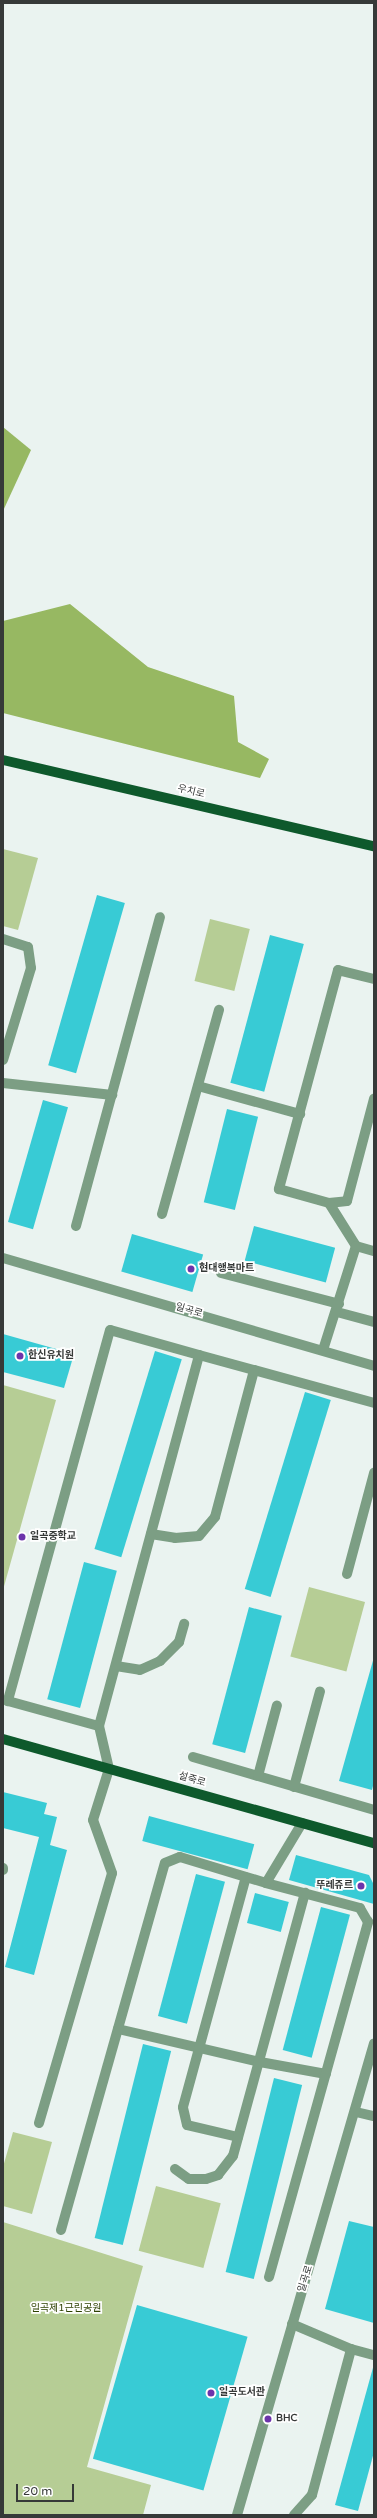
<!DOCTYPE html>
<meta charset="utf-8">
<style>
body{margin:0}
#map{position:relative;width:377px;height:2518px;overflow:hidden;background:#eaf3f0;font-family:"Varela Round","Noto Sans KR",sans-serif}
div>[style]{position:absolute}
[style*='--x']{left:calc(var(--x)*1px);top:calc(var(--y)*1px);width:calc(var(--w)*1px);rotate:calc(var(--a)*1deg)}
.green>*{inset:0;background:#b6cd95;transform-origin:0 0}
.forest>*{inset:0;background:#97b862}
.building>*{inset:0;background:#38cbd5;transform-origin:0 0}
.minor>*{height:10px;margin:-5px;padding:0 5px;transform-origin:5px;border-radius:5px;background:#7c9e84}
.major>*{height:10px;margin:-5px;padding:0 5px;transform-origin:5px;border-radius:5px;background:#0e592c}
.dots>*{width:11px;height:11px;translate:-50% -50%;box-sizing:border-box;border:2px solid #fff;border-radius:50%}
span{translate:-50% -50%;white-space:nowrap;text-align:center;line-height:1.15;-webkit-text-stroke:3.5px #fff;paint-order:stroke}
.street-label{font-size:10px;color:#363938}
.poi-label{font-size:10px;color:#363938;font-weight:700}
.left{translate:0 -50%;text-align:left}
.right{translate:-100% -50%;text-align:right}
.park-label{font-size:10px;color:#2e4100}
.frame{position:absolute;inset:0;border:4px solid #363938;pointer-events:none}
.scale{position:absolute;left:16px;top:2484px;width:58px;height:18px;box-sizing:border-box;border:2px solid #363938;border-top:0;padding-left:5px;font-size:12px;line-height:14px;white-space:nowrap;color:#363938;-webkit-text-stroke:3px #fff;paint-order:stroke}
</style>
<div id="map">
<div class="green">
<i style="clip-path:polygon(3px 849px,38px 858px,18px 930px,3px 926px)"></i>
<i style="left:210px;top:919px;width:41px;height:64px;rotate:14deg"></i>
<i style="clip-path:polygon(3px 1385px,56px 1400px,3px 1590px)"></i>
<i style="left:309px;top:1587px;width:58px;height:72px;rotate:15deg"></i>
<i style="clip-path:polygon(13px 2132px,52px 2142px,32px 2214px,3px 2206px,3px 2167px)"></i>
<i style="left:156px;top:2186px;width:67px;height:67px;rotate:15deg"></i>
<i style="clip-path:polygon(3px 2222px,143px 2266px,87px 2467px,151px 2485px,143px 2515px,3px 2515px)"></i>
</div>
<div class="forest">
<i style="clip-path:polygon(3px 427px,31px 450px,3px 511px)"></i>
<i style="clip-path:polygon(70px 604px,148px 667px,234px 696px,238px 742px,269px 759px,260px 778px,3px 713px,3px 621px)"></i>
</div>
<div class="building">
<i style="left:97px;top:895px;width:29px;height:177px;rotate:16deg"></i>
<i style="left:270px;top:935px;width:35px;height:153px;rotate:15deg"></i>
<i style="left:43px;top:1100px;width:26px;height:127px;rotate:16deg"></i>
<i style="left:227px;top:1109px;width:32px;height:96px;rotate:14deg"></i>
<i style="left:254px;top:1226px;width:84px;height:36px;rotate:15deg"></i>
<i style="left:132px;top:1234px;width:74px;height:39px;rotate:16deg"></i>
<i style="clip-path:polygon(3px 1334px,74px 1354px,64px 1388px,3px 1372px)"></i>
<i style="left:155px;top:1351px;width:28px;height:207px;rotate:17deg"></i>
<i style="left:305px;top:1392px;width:27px;height:206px;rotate:17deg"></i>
<i style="left:84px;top:1562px;width:34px;height:142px;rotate:15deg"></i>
<i style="left:249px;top:1607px;width:34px;height:142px;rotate:15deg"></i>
<i style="clip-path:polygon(374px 1657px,374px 1782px,372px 1790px,339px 1781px)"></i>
<i style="clip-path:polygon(3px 1792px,47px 1803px,44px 1814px,57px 1817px,50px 1845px,67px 1850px,34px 1975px,5px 1967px,39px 1837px,3px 1828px)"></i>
<i style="left:149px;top:1816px;width:109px;height:26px;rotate:15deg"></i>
<i style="clip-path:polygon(296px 1855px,369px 1875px,374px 1885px,374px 1904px,289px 1880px)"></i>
<i style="left:196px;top:1874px;width:30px;height:147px;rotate:15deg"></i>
<i style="left:255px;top:1893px;width:35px;height:31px;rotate:15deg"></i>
<i style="left:321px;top:1907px;width:30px;height:148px;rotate:15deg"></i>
<i style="left:143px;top:2044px;width:29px;height:200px;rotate:14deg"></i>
<i style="left:274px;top:2078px;width:29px;height:200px;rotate:14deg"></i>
<i style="clip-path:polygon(349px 2221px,374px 2227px,374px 2323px,325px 2309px)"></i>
<i style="left:137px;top:2305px;width:115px;height:160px;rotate:16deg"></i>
<i style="clip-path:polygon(374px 2364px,374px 2452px,358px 2511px,335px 2505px)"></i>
</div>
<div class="minor">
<i style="--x:3;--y:939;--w:26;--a:18"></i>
<i style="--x:28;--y:947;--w:21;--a:82"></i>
<i style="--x:31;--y:968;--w:96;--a:106.9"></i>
<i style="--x:374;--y:979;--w:37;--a:-166"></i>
<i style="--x:338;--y:970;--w:227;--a:105.1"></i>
<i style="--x:279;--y:1189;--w:52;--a:15.6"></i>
<i style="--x:329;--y:1203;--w:18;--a:-6"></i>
<i style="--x:347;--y:1201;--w:106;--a:-75.2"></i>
<i style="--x:3;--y:1083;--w:110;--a:6.3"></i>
<i style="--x:198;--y:1086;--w:106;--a:15.4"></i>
<i style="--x:329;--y:1203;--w:51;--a:57.9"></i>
<i style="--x:162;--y:1214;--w:212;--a:-74.4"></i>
<i style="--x:76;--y:1226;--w:320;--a:-74.8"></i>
<i style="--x:3;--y:1258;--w:386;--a:16.2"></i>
<i style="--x:221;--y:1273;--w:122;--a:14.7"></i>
<i style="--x:337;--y:1312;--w:38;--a:15"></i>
<i style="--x:323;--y:1350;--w:109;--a:-72.4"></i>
<i style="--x:356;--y:1246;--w:19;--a:16"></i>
<i style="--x:199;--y:1355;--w:181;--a:15.3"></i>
<i style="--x:151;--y:1534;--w:24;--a:9"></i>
<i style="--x:175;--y:1538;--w:24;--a:-5"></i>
<i style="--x:199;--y:1536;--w:25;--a:-50"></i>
<i style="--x:215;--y:1517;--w:152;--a:-75.1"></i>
<i style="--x:347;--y:1574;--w:105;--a:-75"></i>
<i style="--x:116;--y:1666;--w:24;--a:9"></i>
<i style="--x:140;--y:1670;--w:22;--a:-24"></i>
<i style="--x:160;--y:1661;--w:27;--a:-45"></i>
<i style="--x:179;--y:1642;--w:19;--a:-74"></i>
<i style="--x:193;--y:1757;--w:189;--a:16.3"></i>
<i style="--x:258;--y:1776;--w:73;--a:-75"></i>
<i style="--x:294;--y:1787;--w:99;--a:-74.8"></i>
<i style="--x:3;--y:1868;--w:2;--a:90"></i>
<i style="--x:118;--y:2029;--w:146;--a:13.1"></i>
<i style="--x:260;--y:2062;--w:67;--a:10.3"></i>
<i style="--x:356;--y:2112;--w:18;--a:13"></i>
<i style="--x:39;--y:2123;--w:260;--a:-73.7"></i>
<i style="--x:112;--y:1873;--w:56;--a:-109.7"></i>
<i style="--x:93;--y:1820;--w:53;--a:-72.6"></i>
<i style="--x:109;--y:1769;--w:44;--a:-103.1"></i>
<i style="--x:99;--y:1726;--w:384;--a:-74.9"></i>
<i style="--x:199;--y:1355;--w:92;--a:-164.3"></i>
<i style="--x:110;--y:1330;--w:385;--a:105.4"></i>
<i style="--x:8;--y:1701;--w:94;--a:15.4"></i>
<i style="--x:238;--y:2137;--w:52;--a:-166.8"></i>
<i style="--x:187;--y:2125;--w:18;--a:-103"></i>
<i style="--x:183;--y:2107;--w:238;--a:-74.7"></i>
<i style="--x:175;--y:2169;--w:17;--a:36"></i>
<i style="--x:189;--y:2179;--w:17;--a:0"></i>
<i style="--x:206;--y:2179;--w:13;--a:-18"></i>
<i style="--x:218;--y:2175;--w:24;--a:-52"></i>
<i style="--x:233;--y:2156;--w:273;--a:-74.7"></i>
<i style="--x:61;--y:2230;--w:381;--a:-74.2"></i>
<i style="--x:165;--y:1863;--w:16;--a:-22"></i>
<i style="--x:180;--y:1857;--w:90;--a:16.8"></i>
<i style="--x:269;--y:2277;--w:369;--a:-74.4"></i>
<i style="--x:368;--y:1922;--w:16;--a:-120"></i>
<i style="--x:360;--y:1908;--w:97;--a:-165.1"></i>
<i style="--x:266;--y:1883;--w:70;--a:-59"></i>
<i style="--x:292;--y:2324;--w:64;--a:23"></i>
<i style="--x:351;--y:2349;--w:24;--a:15"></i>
<i style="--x:237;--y:2515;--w:491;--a:-73.8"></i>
<i style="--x:294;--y:2515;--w:27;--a:-48"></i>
<i style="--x:312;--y:2495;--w:151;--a:-75"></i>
</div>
<div class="major">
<i style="--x:3;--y:760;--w:381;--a:13.1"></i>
<i style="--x:3;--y:1739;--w:385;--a:15.7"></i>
</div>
<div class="dots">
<i style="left:191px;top:1269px;background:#6c34ab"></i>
<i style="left:20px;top:1356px;background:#6c34ab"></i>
<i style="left:22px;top:1537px;background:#6c34ab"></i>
<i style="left:361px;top:1886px;background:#6c34ab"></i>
<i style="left:211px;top:2393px;background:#6c34ab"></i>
<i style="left:268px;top:2419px;background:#6c34ab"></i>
</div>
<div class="street-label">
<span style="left:191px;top:792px;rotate:13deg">우치로</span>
<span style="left:189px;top:1311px;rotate:16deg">일곡로</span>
<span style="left:192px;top:1780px;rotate:16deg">설죽로</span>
<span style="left:306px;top:2279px;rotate:-73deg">일곡로</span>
</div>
<div class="poi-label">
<span class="left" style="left:199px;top:1269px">현대행복마트</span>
<span class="left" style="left:28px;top:1356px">한신유치원</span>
<span class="left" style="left:30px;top:1537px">일곡중학교</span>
<span class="right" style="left:353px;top:1886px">뚜레쥬르</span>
<span class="left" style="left:219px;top:2393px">일곡도서관</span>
<span class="left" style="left:276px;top:2419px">BHC</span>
</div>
<div class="park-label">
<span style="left:66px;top:2309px">일곡제1근린공원</span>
</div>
<div class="frame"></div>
<div class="scale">20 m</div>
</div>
